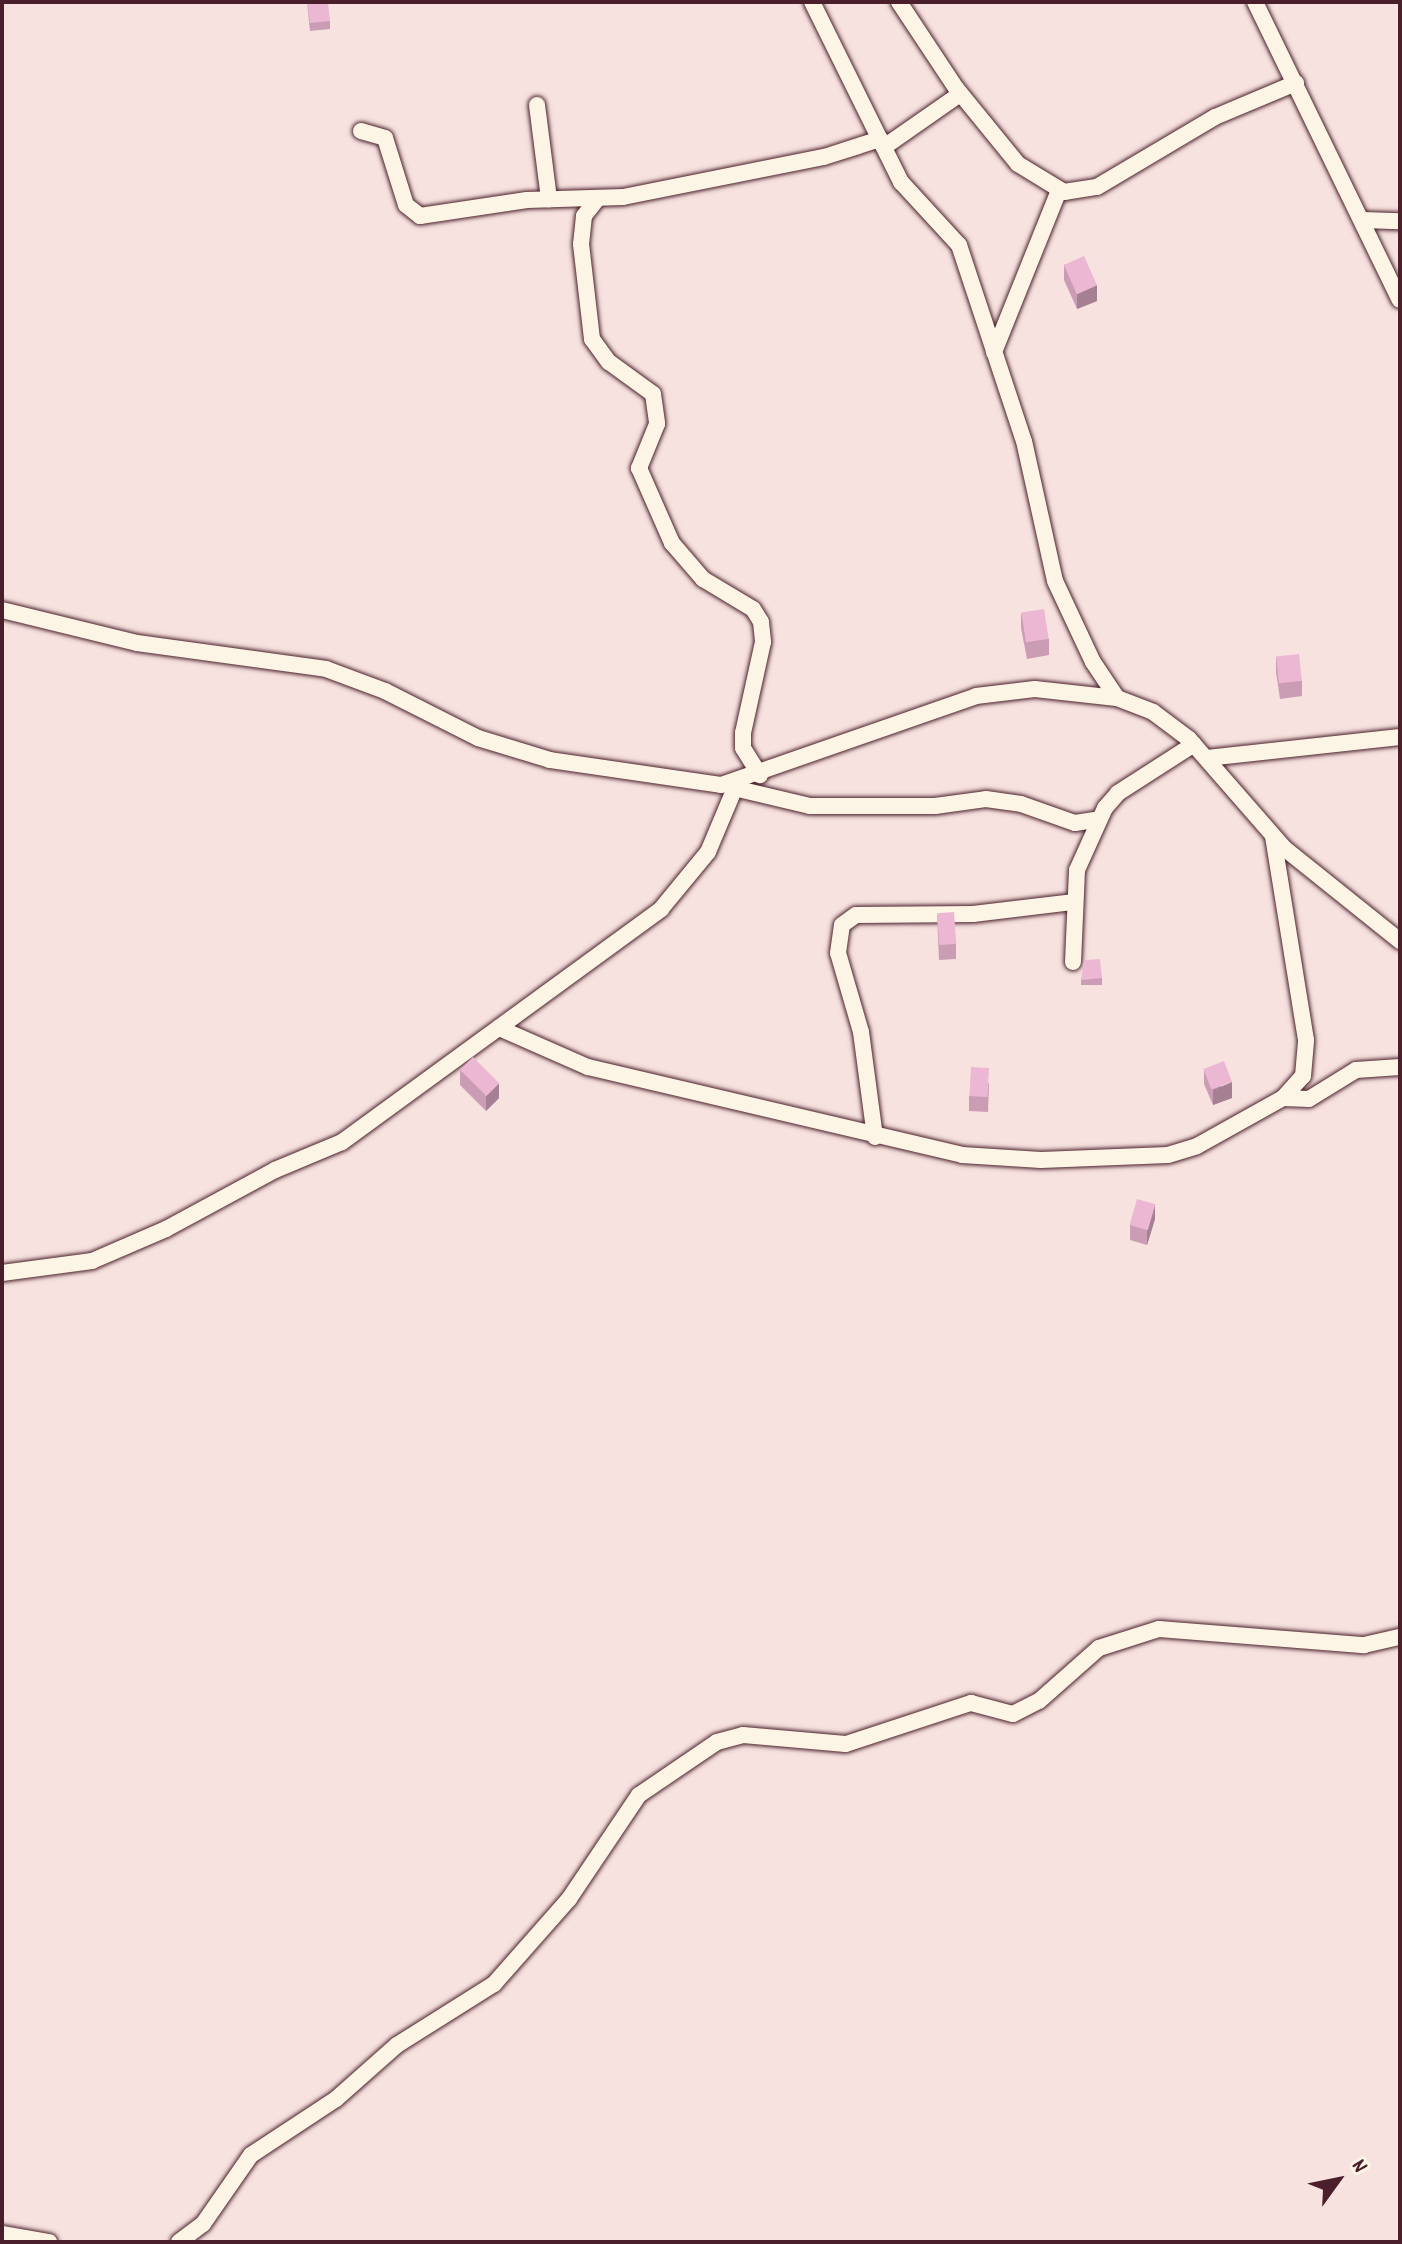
<!DOCTYPE html>
<style>
body{margin:0}
#map{position:relative;width:1402px;height:2244px;overflow:hidden;background:#f7e2df;font-family:Dekko,sans-serif}
div>[style]{position:absolute}
[style*='--x']{left:calc(var(--x)*1px);top:calc(var(--y)*1px);width:calc(var(--w)*1px);rotate:calc(var(--a)*1deg)}
.roads{filter:drop-shadow(0 0 2px #4a1f2b) drop-shadow(0 0 2px #4a1f2b)}
.minor>*{height:16px;margin:-8px;padding:0 8px;transform-origin:8px;border-radius:8px;background:#fcf5e5}
.wall>*{inset:0;background:#cb9db5;transform-origin:0 0}
.shaded-wall>*{inset:0;background:#a58093}
.building>*{inset:0;background:#ecb7d2;transform-origin:0 0}
span{translate:-50% -50%;white-space:nowrap;text-align:center;line-height:1.15;-webkit-text-stroke:6px #fcf5e5;paint-order:stroke}
.frame{position:absolute;inset:0;border:4px solid #4a1f2b;pointer-events:none}
.north{position:absolute;left:1298px;top:2140px;width:80px;height:80px;-webkit-text-stroke:6px #fcf5e5;paint-order:stroke;rotate:57deg;font-size:22px;font-weight:700;line-height:32px;text-align:center;color:#4a1f2b}
.north::after{content:'';display:block;margin:auto;width:28px;height:36px;background:#4a1f2b;clip-path:polygon(50% 0,100% 100%,50% 72%,0 100%)}
</style>
<div id="map">
<div class="roads">
<div class="minor">
<i style="--x:812;--y:2;--w:201;--a:63.7"></i>
<i style="--x:901;--y:182;--w:86;--a:47.4"></i>
<i style="--x:959;--y:245;--w:206;--a:71.7"></i>
<i style="--x:1024;--y:441;--w:143;--a:77.5"></i>
<i style="--x:1055;--y:581;--w:89;--a:64.9"></i>
<i style="--x:1093;--y:662;--w:43;--a:56.3"></i>
<i style="--x:899;--y:2;--w:103;--a:56.5"></i>
<i style="--x:956;--y:88;--w:98;--a:50.8"></i>
<i style="--x:1018;--y:164;--w:54;--a:31.3"></i>
<i style="--x:1064;--y:192;--w:33;--a:-9"></i>
<i style="--x:1097;--y:187;--w:137;--a:-30.7"></i>
<i style="--x:1215;--y:117;--w:88;--a:-22.8"></i>
<i style="--x:1255;--y:2;--w:331;--a:64.1"></i>
<i style="--x:537;--y:105;--w:95;--a:82.7"></i>
<i style="--x:361;--y:131;--w:25;--a:16"></i>
<i style="--x:385;--y:138;--w:70;--a:72.6"></i>
<i style="--x:406;--y:205;--w:18;--a:38"></i>
<i style="--x:420;--y:216;--w:108;--a:-8.5"></i>
<i style="--x:527;--y:200;--w:96;--a:-1.8"></i>
<i style="--x:623;--y:197;--w:205;--a:-11.3"></i>
<i style="--x:824;--y:157;--w:59;--a:-17.8"></i>
<i style="--x:884;--y:147;--w:93;--a:-34.9"></i>
<i style="--x:598;--y:198;--w:23;--a:128"></i>
<i style="--x:584;--y:216;--w:28;--a:96"></i>
<i style="--x:581;--y:244;--w:96;--a:83.4"></i>
<i style="--x:592;--y:339;--w:29;--a:54"></i>
<i style="--x:609;--y:362;--w:54;--a:36"></i>
<i style="--x:653;--y:394;--w:30;--a:82"></i>
<i style="--x:657;--y:424;--w:48;--a:112.2"></i>
<i style="--x:639;--y:468;--w:82;--a:66.3"></i>
<i style="--x:672;--y:543;--w:48;--a:49.3"></i>
<i style="--x:703;--y:579;--w:58;--a:31"></i>
<i style="--x:753;--y:609;--w:15;--a:58"></i>
<i style="--x:761;--y:622;--w:20;--a:84"></i>
<i style="--x:763;--y:642;--w:93;--a:102.4"></i>
<i style="--x:743;--y:733;--w:15;--a:90"></i>
<i style="--x:743;--y:748;--w:32;--a:58"></i>
<i style="--x:1363;--y:220;--w:37;--a:2"></i>
<i style="--x:994;--y:352;--w:175;--a:-68.1"></i>
<i style="--x:2;--y:610;--w:139;--a:13.7"></i>
<i style="--x:137;--y:643;--w:191;--a:7.8"></i>
<i style="--x:326;--y:669;--w:63;--a:20.4"></i>
<i style="--x:385;--y:691;--w:104;--a:26.8"></i>
<i style="--x:478;--y:738;--w:75;--a:17"></i>
<i style="--x:550;--y:760;--w:173;--a:8.3"></i>
<i style="--x:721;--y:785;--w:270;--a:-19.2"></i>
<i style="--x:976;--y:696;--w:59;--a:-6.8"></i>
<i style="--x:1035;--y:689;--w:82;--a:6.3"></i>
<i style="--x:1117;--y:698;--w:39;--a:21"></i>
<i style="--x:1153;--y:712;--w:45;--a:36.9"></i>
<i style="--x:1189;--y:739;--w:145;--a:48.9"></i>
<i style="--x:1284;--y:848;--w:149;--a:38.7"></i>
<i style="--x:1207;--y:758;--w:194;--a:-6.2"></i>
<i style="--x:734;--y:788;--w:78;--a:13.3"></i>
<i style="--x:810;--y:806;--w:125;--a:0"></i>
<i style="--x:935;--y:806;--w:51;--a:-7.8"></i>
<i style="--x:986;--y:799;--w:35;--a:8"></i>
<i style="--x:1021;--y:804;--w:57;--a:19.4"></i>
<i style="--x:1075;--y:823;--w:25;--a:-9"></i>
<i style="--x:1073;--y:962;--w:92;--a:-87.5"></i>
<i style="--x:1077;--y:870;--w:68;--a:-65.7"></i>
<i style="--x:1105;--y:808;--w:20;--a:-49"></i>
<i style="--x:1118;--y:793;--w:90;--a:-32.8"></i>
<i style="--x:499;--y:1028;--w:97;--a:23.7"></i>
<i style="--x:588;--y:1067;--w:384;--a:13.2"></i>
<i style="--x:962;--y:1155;--w:79;--a:3.6"></i>
<i style="--x:1041;--y:1160;--w:127;--a:-2.3"></i>
<i style="--x:1168;--y:1155;--w:30;--a:-17"></i>
<i style="--x:1197;--y:1146;--w:98;--a:-29.2"></i>
<i style="--x:1283;--y:1098;--w:30;--a:-48"></i>
<i style="--x:1303;--y:1076;--w:36;--a:-85"></i>
<i style="--x:1306;--y:1040;--w:207;--a:-99.2"></i>
<i style="--x:1283;--y:1098;--w:26;--a:2"></i>
<i style="--x:1309;--y:1099;--w:55;--a:-31.7"></i>
<i style="--x:1356;--y:1070;--w:44;--a:-3.9"></i>
<i style="--x:875;--y:1137;--w:106;--a:-97.6"></i>
<i style="--x:861;--y:1032;--w:82;--a:-106.2"></i>
<i style="--x:838;--y:953;--w:28;--a:-82"></i>
<i style="--x:842;--y:925;--w:17;--a:-36"></i>
<i style="--x:856;--y:915;--w:117;--a:-0.5"></i>
<i style="--x:973;--y:914;--w:102;--a:-6.8"></i>
<i style="--x:2;--y:1273;--w:91;--a:-7.6"></i>
<i style="--x:92;--y:1261;--w:81;--a:-23.4"></i>
<i style="--x:166;--y:1229;--w:124;--a:-28.4"></i>
<i style="--x:275;--y:1170;--w:73;--a:-22.7"></i>
<i style="--x:342;--y:1142;--w:395;--a:-36.1"></i>
<i style="--x:661;--y:909;--w:74;--a:-50.5"></i>
<i style="--x:708;--y:852;--w:75;--a:-67.2"></i>
<i style="--x:2;--y:2234;--w:48;--a:9.7"></i>
<i style="--x:179;--y:2242;--w:30;--a:-37"></i>
<i style="--x:203;--y:2224;--w:84;--a:-55.2"></i>
<i style="--x:251;--y:2155;--w:102;--a:-33.4"></i>
<i style="--x:336;--y:2099;--w:81;--a:-41.5"></i>
<i style="--x:397;--y:2045;--w:115;--a:-32.2"></i>
<i style="--x:494;--y:1984;--w:113;--a:-48.6"></i>
<i style="--x:569;--y:1899;--w:125;--a:-56.1"></i>
<i style="--x:639;--y:1795;--w:94;--a:-34.2"></i>
<i style="--x:717;--y:1742;--w:27;--a:-15"></i>
<i style="--x:743;--y:1735;--w:103;--a:5"></i>
<i style="--x:846;--y:1744;--w:132;--a:-18.2"></i>
<i style="--x:971;--y:1703;--w:43;--a:14.7"></i>
<i style="--x:1013;--y:1714;--w:29;--a:-27"></i>
<i style="--x:1039;--y:1701;--w:80;--a:-41.5"></i>
<i style="--x:1099;--y:1648;--w:63;--a:-17.6"></i>
<i style="--x:1159;--y:1629;--w:206;--a:4.5"></i>
<i style="--x:1364;--y:1645;--w:37;--a:-13"></i>
</div>
</div>
<div class="wall">
<i style="clip-path:polygon(307px 2px,330px 21px,330px 29px,310px 31px)"></i>
<i style="clip-path:polygon(1064px 264px,1097px 301px,1077px 309px,1064px 280px)"></i>
<i style="clip-path:polygon(1021px 613px,1049px 639px,1049px 655px,1027px 659px,1021px 628px)"></i>
<i style="clip-path:polygon(1276px 657px,1302px 681px,1302px 696px,1280px 699px,1276px 672px)"></i>
<i style="clip-path:polygon(937px 914px,956px 944px,956px 959px,939px 960px)"></i>
<i style="left:1102px;top:978px;width:7px;height:21px;rotate:90deg"></i>
<i style="clip-path:polygon(1204px 1069px,1232px 1098px,1213px 1105px,1204px 1084px)"></i>
<i style="clip-path:polygon(460px 1070px,499px 1098px,486px 1111px,460px 1085px)"></i>
<i style="clip-path:polygon(989px 1083px,988px 1112px,969px 1111px,969px 1096px)"></i>
<i style="clip-path:polygon(1155px 1219px,1147px 1245px,1130px 1240px,1130px 1225px)"></i>
</div>
<div class="shaded-wall">
<i style="clip-path:polygon(1097px 285px,1097px 301px,1077px 309px,1077px 294px)"></i>
<i style="clip-path:polygon(1232px 1082px,1232px 1098px,1213px 1105px,1213px 1090px)"></i>
<i style="clip-path:polygon(499px 1083px,499px 1098px,486px 1111px,486px 1096px)"></i>
<i style="clip-path:polygon(1155px 1204px,1155px 1219px,1147px 1245px,1147px 1230px)"></i>
</div>
<div class="building">
<i style="clip-path:polygon(307px 2px,328px 2px,330px 21px,310px 23px)"></i>
<i style="left:1084px;top:256px;width:32px;height:22px;rotate:66deg"></i>
<i style="left:1044px;top:609px;width:30px;height:23px;rotate:81deg"></i>
<i style="left:1299px;top:654px;width:27px;height:23px;rotate:84deg"></i>
<i style="left:954px;top:912px;width:32px;height:17px;rotate:86deg"></i>
<i style="clip-path:polygon(1100px 959px,1102px 978px,1081px 980px,1084px 960px)"></i>
<i style="left:473px;top:1057px;width:37px;height:18px;rotate:45deg"></i>
<i style="left:1224px;top:1061px;width:22px;height:22px;rotate:69deg"></i>
<i style="left:971px;top:1067px;width:18px;height:29px;rotate:3deg"></i>
<i style="left:1137px;top:1199px;width:19px;height:27px;rotate:16deg"></i>
</div>
<div class="frame"></div>
<div class="north">N</div>
</div>
